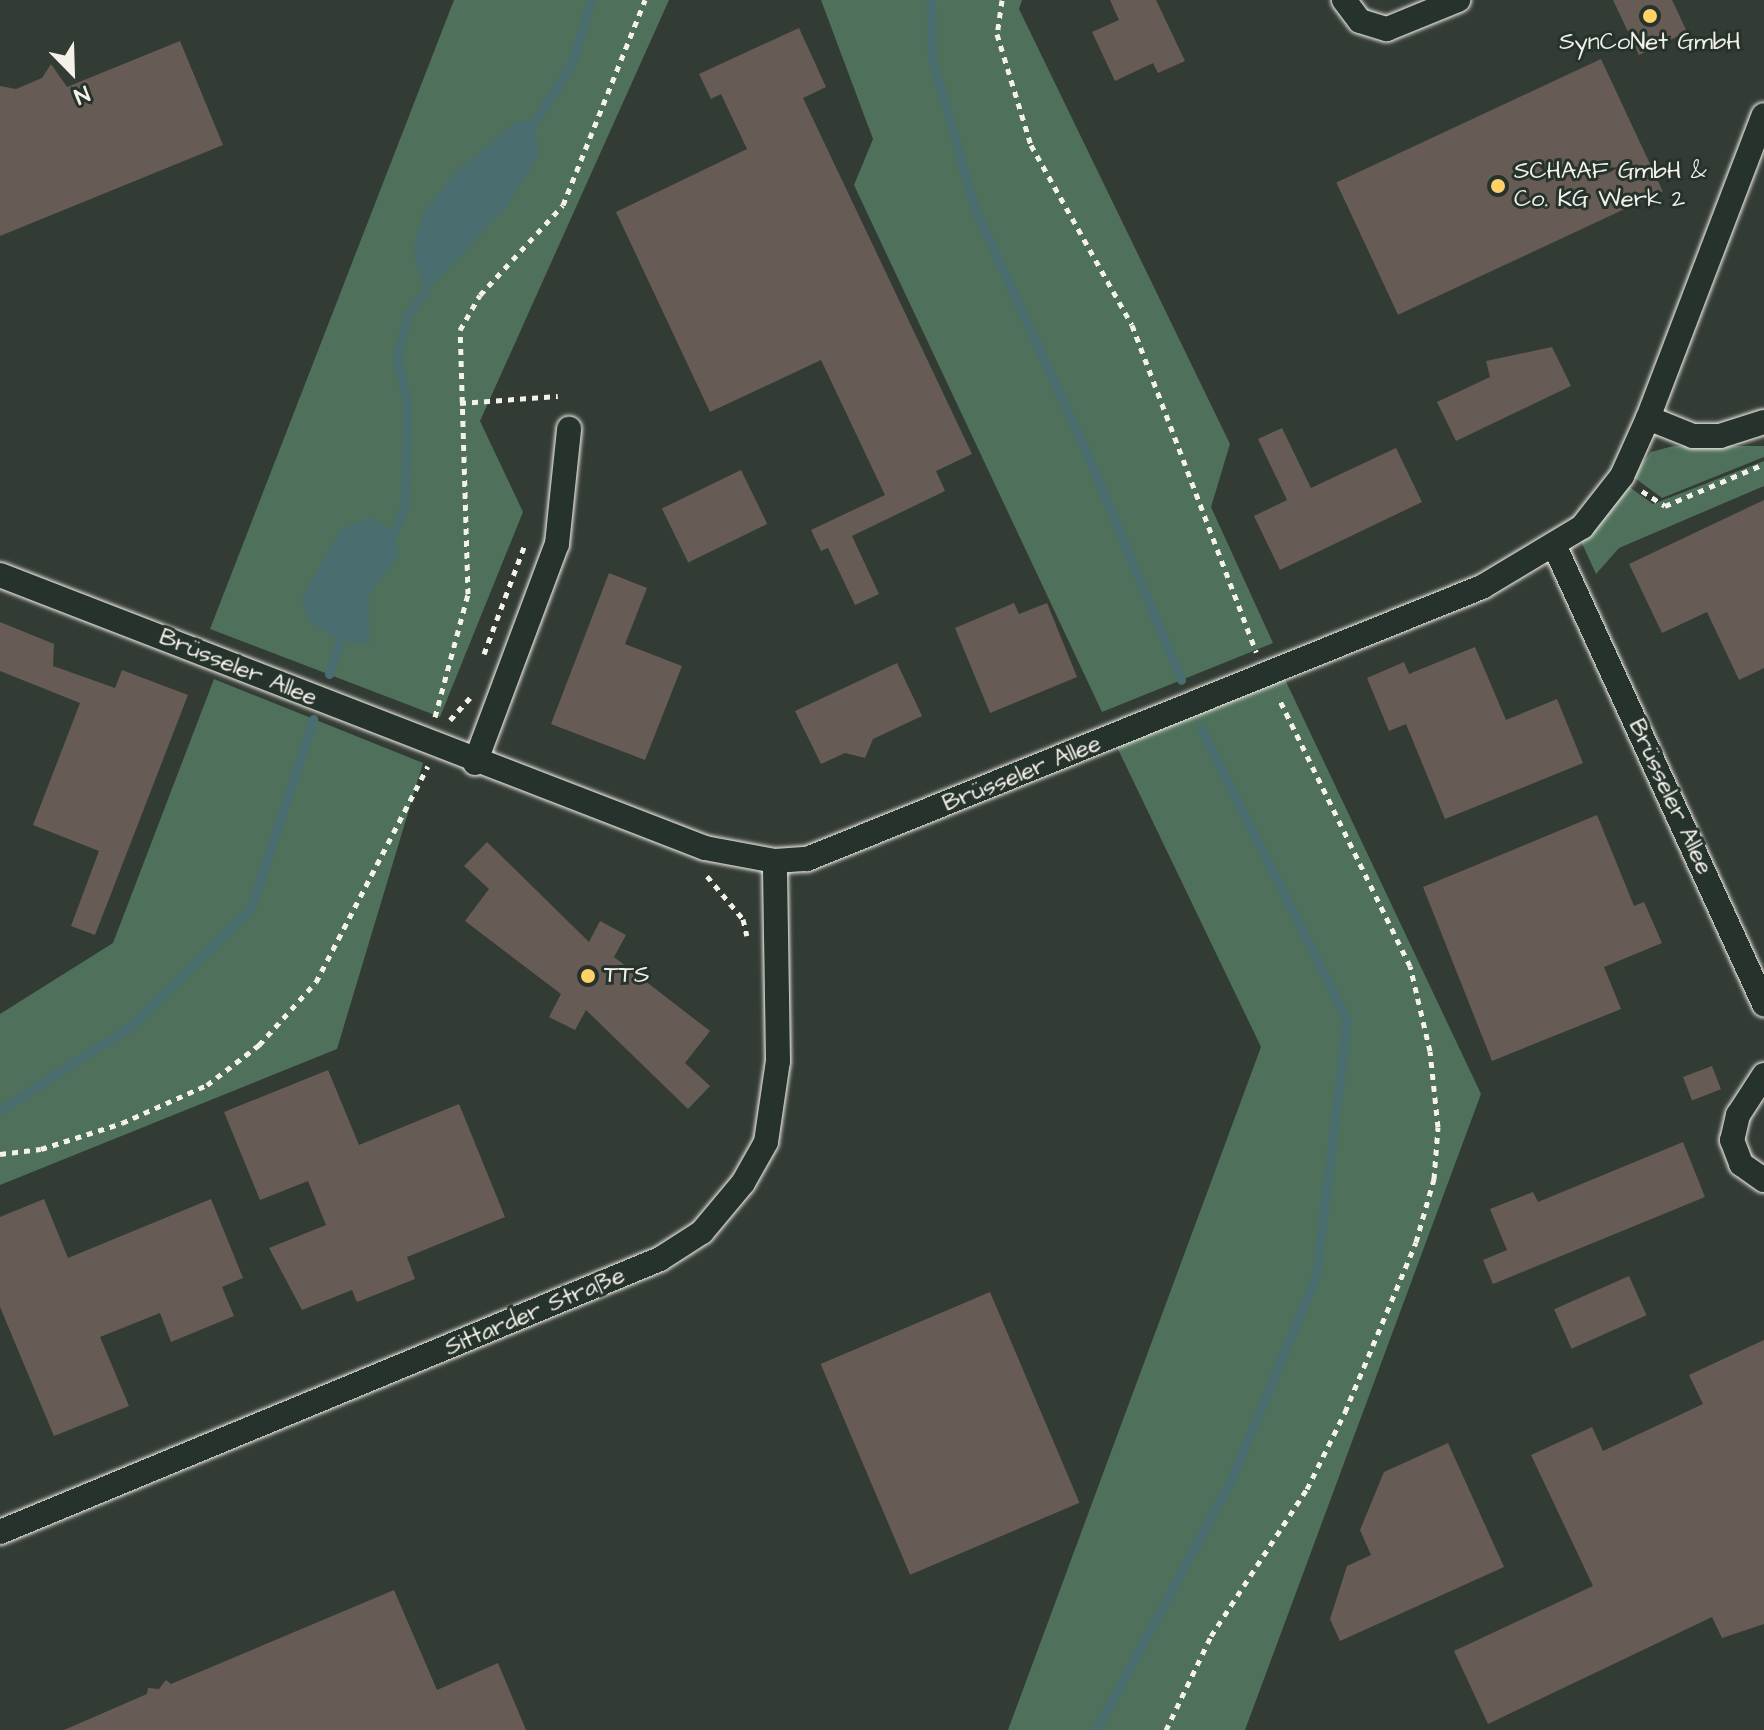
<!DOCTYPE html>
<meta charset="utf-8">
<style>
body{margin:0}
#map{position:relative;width:1764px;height:1730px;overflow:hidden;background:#333b35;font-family:"Architects Daughter",sans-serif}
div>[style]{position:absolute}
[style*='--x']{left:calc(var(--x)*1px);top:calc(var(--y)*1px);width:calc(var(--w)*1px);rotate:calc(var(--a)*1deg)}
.green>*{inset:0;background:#4f705a}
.water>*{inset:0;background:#4a6d70}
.stream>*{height:9px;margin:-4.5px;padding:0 4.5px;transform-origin:4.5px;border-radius:4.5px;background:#4a6d70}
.building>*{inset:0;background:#675c55;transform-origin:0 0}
.path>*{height:5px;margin-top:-2.5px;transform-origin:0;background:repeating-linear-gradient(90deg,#f4f1e8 0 6px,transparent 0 12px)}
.roads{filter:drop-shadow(0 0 2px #f4f1e8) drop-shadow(0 0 2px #f4f1e8)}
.minor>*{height:24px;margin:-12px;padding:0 12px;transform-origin:12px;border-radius:12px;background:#26332d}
.dots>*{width:22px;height:22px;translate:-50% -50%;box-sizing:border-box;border:4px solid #26332d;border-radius:50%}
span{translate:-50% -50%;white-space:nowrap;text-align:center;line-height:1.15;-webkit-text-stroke:6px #26332d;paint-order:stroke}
.poi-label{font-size:24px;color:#f4f1e8}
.left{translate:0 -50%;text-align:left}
.street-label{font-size:24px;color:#f4f1e8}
.north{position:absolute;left:32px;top:32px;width:80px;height:80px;-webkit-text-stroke:6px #26332d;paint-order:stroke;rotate:157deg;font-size:22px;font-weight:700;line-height:32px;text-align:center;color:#f4f1e8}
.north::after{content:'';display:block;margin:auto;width:28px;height:36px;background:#f4f1e8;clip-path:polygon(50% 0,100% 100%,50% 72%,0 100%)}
</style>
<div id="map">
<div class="green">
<i style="clip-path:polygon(454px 0,669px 0,480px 421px,523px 512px,440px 717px,210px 629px)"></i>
<i style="clip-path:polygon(821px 0,1022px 0,1019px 9px,1230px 444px,1211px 507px,1273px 643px,1102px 712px,854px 185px,873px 139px)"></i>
<i style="clip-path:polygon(1673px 446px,1764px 446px,1764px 457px,1662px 498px,1632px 476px,1651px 452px)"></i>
<i style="clip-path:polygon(1764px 461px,1764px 486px,1619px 548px,1596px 574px,1580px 539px,1628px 486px,1653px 504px)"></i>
<i style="clip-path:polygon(1282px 673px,1481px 1094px,1245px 1730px,1008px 1730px,1261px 1047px,1115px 743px)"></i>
<i style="clip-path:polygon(214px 679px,423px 763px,337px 1049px,0 1185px,0 1014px,113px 943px)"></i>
</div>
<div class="water">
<i style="clip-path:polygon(519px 120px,534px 123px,539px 154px,507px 206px,425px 293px,413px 251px,423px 213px,456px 172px)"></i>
<i style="clip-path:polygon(371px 518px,394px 532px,399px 554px,368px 597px,370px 644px,340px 641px,308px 621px,302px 598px,341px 529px)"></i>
</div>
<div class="stream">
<i style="--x:931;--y:0;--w:59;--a:89"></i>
<i style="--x:932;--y:59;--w:156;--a:74"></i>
<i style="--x:975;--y:209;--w:264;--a:65.4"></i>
<i style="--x:1085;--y:449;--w:250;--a:67.4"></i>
<i style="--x:534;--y:123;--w:73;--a:-57.8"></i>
<i style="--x:573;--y:61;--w:64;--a:-73.6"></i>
<i style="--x:394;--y:532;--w:29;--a:-68"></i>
<i style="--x:405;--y:505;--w:102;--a:-88.9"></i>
<i style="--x:407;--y:403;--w:47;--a:-102.3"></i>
<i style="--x:397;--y:357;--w:43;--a:-76.6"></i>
<i style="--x:407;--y:315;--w:28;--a:-51"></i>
<i style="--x:329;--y:674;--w:35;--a:-72"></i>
<i style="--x:0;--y:1110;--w:156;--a:-32.7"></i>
<i style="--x:131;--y:1026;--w:168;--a:-44.5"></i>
<i style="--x:251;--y:908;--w:199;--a:-71.8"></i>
<i style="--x:1096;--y:1730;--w:284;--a:-61.6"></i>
<i style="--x:1231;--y:1480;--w:221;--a:-67.4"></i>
<i style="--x:1316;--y:1276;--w:258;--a:-83.1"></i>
<i style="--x:1347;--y:1020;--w:326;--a:-116.6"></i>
</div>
<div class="building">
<i style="clip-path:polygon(1110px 0,1156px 0,1185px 61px,1158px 73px,1153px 63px,1115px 81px,1092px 32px,1119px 20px)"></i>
<i style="clip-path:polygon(1613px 0,1672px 0,1687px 32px,1639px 55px)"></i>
<i style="clip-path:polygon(799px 28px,826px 87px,803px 98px,972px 454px,936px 471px,945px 491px,852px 536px,879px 594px,855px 605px,828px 548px,821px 551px,811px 530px,885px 495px,821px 360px,710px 412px,616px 212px,747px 149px,721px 94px,711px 99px,699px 74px)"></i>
<i style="clip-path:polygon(180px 41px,223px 145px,0 236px,0 86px,16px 89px,42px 78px,51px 64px,67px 87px)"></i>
<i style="left:1601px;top:59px;width:146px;height:292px;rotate:65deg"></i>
<i style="clip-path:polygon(1552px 347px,1571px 386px,1456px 441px,1437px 402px,1490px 377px,1486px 361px)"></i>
<i style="clip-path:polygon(1282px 428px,1311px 488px,1396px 448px,1422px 502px,1280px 570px,1254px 516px,1287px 500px,1258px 439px)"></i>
<i style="left:741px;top:470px;width:60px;height:88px;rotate:64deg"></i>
<i style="clip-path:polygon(1764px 500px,1764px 668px,1739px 680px,1707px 612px,1662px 633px,1629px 564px)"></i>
<i style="clip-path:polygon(609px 573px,647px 588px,625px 644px,682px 666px,645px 760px,551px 724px)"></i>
<i style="clip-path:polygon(1014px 603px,1019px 614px,1047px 603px,1077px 677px,990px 713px,955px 628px)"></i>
<i style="clip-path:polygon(0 622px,54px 644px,53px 666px,115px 688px,122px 670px,188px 695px,95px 935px,71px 926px,99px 851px,33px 825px,80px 703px,0 671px)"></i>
<i style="clip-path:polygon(1475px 647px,1506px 720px,1557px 699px,1583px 763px,1445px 819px,1406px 724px,1389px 731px,1367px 678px,1404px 662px,1409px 674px)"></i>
<i style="clip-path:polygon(897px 663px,922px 716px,873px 739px,865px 758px,845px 753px,821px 764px,795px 711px)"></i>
<i style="clip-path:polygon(1597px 815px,1634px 906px,1644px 902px,1662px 943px,1604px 967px,1621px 1009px,1492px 1061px,1423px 887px)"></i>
<i style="clip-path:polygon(487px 842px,589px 942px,600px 921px,626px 935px,614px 957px,710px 1031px,685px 1063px,710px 1086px,688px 1109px,586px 1010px,575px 1030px,549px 1017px,561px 994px,465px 921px,489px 889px,464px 866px)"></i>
<i style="left:1712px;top:1066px;width:25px;height:31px;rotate:69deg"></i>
<i style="clip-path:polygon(328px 1070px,359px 1145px,459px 1104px,505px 1217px,407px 1257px,415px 1279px,357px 1302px,352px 1290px,302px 1310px,269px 1248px,326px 1225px,308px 1181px,260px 1200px,224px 1112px)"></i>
<i style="clip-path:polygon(1683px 1142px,1705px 1197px,1493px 1284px,1483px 1260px,1507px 1250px,1490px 1209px,1533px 1192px,1538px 1202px)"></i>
<i style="clip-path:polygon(44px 1199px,68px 1258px,211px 1199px,243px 1278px,222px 1287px,234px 1316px,171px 1342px,160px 1313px,100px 1337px,129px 1406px,54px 1436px,0 1307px,0 1217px)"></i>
<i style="left:1629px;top:1276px;width:43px;height:82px;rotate:66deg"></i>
<i style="left:990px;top:1292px;width:229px;height:184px;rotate:67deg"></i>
<i style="clip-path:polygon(1764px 1340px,1764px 1624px,1722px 1638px,1712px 1617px,1488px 1724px,1454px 1651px,1593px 1586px,1531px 1455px,1592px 1427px,1603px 1451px,1703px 1404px,1689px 1375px)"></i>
<i style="clip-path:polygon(1448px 1443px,1504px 1567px,1340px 1641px,1330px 1619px,1347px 1566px,1371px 1555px,1360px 1530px,1384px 1472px)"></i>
<i style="clip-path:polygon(394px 1590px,437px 1690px,498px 1663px,526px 1730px,64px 1730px,147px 1694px,148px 1688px,159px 1689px,166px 1680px,171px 1684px)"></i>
</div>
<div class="path">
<i style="--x:1002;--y:0;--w:34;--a:98"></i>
<i style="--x:997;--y:34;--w:116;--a:73"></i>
<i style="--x:1031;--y:145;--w:206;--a:60.7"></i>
<i style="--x:1132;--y:325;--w:350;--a:69.2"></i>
<i style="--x:460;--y:403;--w:98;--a:-4.1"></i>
<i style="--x:1642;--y:491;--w:27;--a:33"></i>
<i style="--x:1665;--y:506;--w:108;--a:-23"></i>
<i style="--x:484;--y:654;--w:114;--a:-69.5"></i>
<i style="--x:435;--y:717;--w:127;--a:-75"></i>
<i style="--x:468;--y:594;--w:264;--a:-91.7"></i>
<i style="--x:460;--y:330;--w:40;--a:-60.3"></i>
<i style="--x:480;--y:295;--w:122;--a:-47.3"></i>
<i style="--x:563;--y:205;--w:221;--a:-68.2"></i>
<i style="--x:450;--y:720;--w:30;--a:-48"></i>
<i style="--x:707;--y:876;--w:56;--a:50.1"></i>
<i style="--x:743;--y:919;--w:17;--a:77"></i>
<i style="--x:0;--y:1154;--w:41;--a:-7"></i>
<i style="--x:41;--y:1149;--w:85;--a:-17.8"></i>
<i style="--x:122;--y:1123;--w:93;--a:-24.1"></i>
<i style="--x:207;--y:1085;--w:66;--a:-37.6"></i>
<i style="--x:259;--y:1045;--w:85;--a:-47.9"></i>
<i style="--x:316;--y:982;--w:243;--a:-62.6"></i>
<i style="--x:1166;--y:1730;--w:104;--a:-64.4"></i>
<i style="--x:1211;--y:1636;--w:176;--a:-56.9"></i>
<i style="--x:1307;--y:1489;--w:86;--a:-63.7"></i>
<i style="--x:1345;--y:1412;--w:184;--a:-67.3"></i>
<i style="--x:1416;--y:1242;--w:66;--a:-74.1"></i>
<i style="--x:1434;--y:1179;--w:52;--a:-85.6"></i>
<i style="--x:1438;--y:1127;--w:76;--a:-96"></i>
<i style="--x:1430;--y:1051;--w:87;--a:-103.2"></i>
<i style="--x:1410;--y:966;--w:300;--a:-116.1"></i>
</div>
<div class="roads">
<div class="minor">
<i style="--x:1344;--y:0;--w:26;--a:53"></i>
<i style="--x:1360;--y:21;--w:28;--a:17"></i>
<i style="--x:1387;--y:29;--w:77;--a:-22.2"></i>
<i style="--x:1648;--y:418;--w:48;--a:21.8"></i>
<i style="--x:1693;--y:436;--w:27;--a:0"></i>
<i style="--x:1720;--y:436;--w:46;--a:-17.7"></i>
<i style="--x:1555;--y:547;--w:503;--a:65.42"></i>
<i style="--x:0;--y:575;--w:756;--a:21.17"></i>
<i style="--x:705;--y:848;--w:71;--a:10.5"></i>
<i style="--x:775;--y:861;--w:32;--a:-4"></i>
<i style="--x:807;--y:859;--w:728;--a:-21.95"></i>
<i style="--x:1482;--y:587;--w:117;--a:-31"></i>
<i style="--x:1582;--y:527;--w:65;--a:-51.9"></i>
<i style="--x:1622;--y:476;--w:64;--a:-65.9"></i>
<i style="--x:1648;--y:418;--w:324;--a:-69.1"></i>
<i style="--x:475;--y:763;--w:234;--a:-69.5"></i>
<i style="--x:557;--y:544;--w:116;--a:-84"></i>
<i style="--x:1764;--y:1075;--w:48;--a:123"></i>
<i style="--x:1738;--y:1115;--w:26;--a:103"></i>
<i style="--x:1732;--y:1140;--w:26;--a:69"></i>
<i style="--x:1741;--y:1164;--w:28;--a:35"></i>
<i style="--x:0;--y:1532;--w:714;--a:-22.47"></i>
<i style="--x:660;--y:1259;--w:50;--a:-32.7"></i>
<i style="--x:702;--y:1232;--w:64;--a:-50.1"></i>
<i style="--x:743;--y:1183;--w:47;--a:-60.7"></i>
<i style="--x:766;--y:1142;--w:82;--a:-81.6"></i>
<i style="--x:778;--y:1061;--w:200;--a:-90.9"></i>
</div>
</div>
<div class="dots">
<i style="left:1650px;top:16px;background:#ffd166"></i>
<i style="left:1498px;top:186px;background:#ffd166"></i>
<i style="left:588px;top:976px;background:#ffd166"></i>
</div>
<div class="poi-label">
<span style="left:1650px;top:43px">SynCoNet GmbH</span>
<span class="left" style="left:1514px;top:186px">SCHAAF GmbH &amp;<br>Co. KG Werk 2</span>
<span class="left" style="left:604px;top:976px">TTS</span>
</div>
<div class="street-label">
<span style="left:238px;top:668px;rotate:22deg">Brüsseler Allee</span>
<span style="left:1022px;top:774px;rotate:-22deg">Brüsseler Allee</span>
<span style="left:1670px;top:797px;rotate:65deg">Brüsseler Allee</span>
<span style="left:535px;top:1312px;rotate:-23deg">Sittarder Straße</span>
</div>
<div class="north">N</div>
</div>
